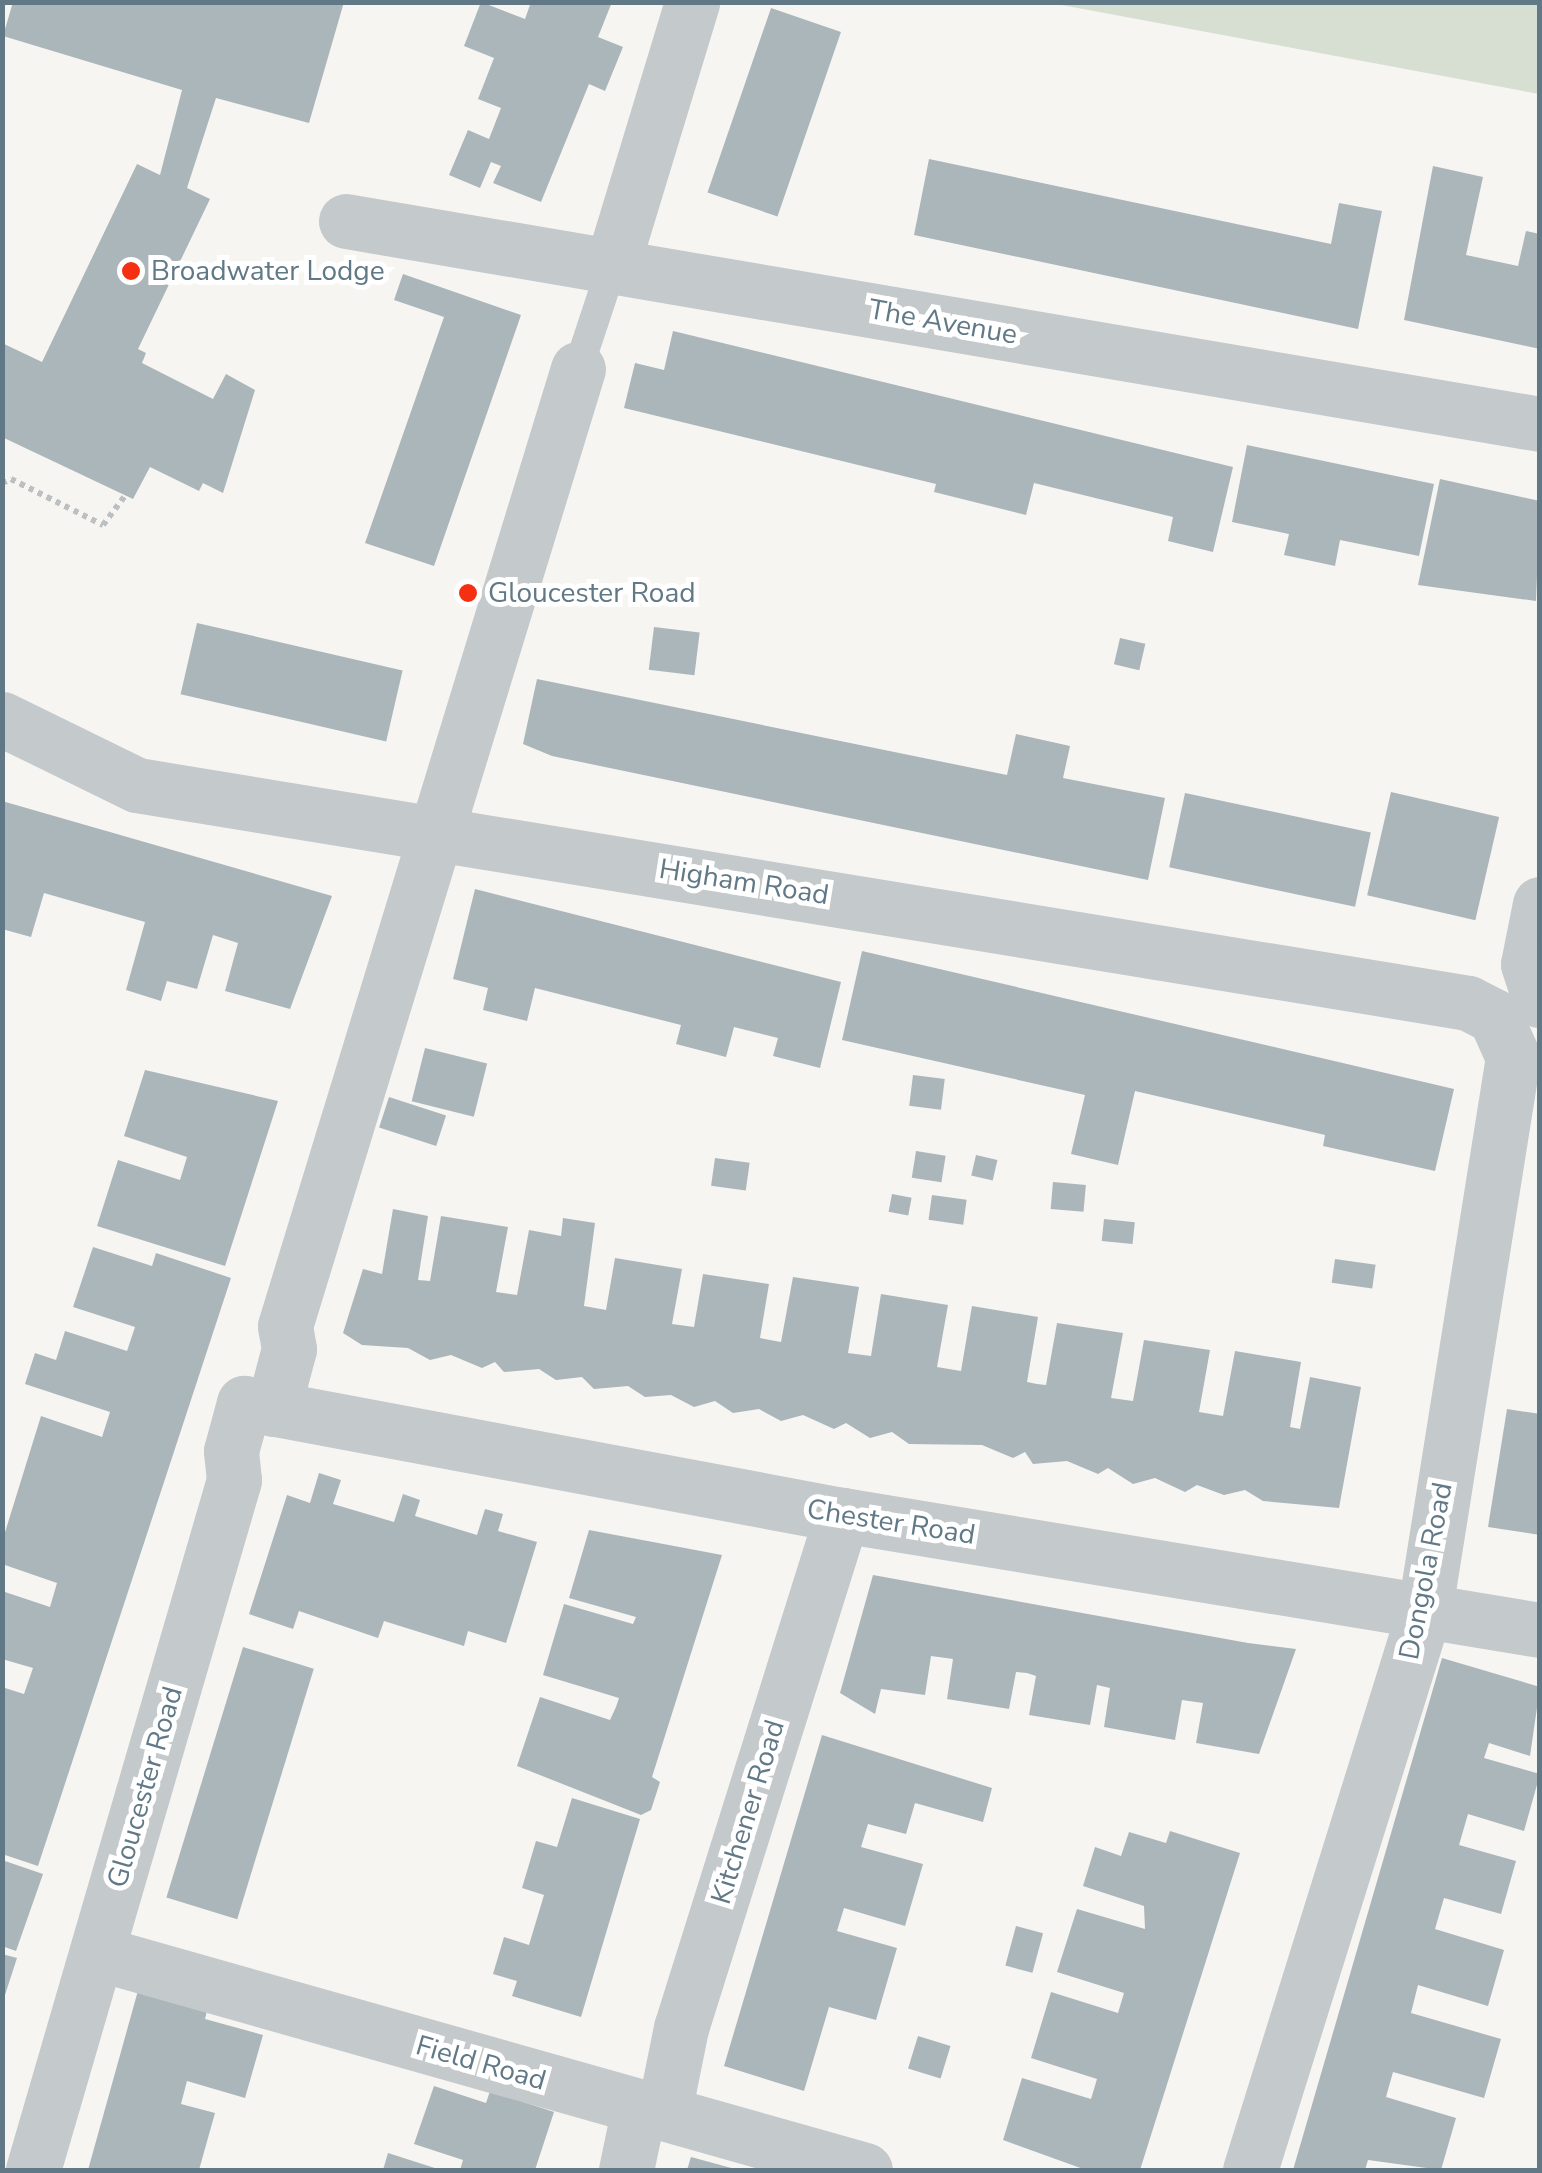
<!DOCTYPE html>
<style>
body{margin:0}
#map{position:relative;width:1542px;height:2173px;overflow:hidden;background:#f6f5f1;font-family:"Nunito Sans",sans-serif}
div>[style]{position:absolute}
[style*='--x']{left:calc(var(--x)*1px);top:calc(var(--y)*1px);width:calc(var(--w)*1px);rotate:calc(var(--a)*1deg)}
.green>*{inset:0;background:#d7ded2}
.building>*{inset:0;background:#abb6ba;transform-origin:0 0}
.path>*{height:6px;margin-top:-3px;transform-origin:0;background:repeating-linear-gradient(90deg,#bdc0c2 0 5px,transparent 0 10px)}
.service>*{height:30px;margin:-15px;padding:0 15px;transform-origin:15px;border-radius:15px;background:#c4c9cc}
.minor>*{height:55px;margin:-27.5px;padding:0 27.5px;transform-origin:27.5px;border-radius:27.5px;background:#c4c9cc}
.dots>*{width:28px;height:28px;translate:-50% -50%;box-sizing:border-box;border:5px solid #fff;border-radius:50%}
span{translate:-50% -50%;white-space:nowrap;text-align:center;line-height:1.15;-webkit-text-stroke:10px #fff;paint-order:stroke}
.poi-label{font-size:28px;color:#617986}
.left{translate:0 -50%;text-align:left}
.street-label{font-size:28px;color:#617986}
.frame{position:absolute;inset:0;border:5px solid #617986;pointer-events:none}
</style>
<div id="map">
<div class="green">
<i style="clip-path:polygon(1051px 3px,1539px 3px,1539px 94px)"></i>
</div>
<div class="building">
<i style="clip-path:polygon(13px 2px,344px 2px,309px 123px,216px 98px,187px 188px,210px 199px,138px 349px,146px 353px,142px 363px,213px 399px,226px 374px,255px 390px,223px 493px,203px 483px,199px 491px,150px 467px,133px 499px,2px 437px,2px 343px,42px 362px,137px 164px,160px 175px,182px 90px,3px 36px)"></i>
<i style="clip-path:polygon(481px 2px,525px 19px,531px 2px,612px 2px,598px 37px,623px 47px,605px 91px,589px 84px,541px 202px,493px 183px,501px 166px,491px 162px,480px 188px,449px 175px,468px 130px,489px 139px,501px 108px,478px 99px,494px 58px,464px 46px)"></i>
<i style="left:771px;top:8px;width:74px;height:195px;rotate:19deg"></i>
<i style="clip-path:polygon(929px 159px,1331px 244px,1339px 203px,1382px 211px,1358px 329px,914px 235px)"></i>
<i style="clip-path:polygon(1433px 166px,1483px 177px,1466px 255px,1518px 266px,1526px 231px,1540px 234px,1540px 349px,1404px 320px)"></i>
<i style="clip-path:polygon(403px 274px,521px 315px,434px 566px,365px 543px,444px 317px,394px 300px)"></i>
<i style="clip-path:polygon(673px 331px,1233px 467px,1213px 552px,1168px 541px,1173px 517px,1034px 483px,1026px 515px,934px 492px,936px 484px,624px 408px,635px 363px,664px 370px)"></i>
<i style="clip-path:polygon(1247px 445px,1434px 484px,1419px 556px,1340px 540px,1335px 566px,1284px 555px,1289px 534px,1232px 522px)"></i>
<i style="clip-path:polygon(1440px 479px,1540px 501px,1536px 601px,1418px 585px)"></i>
<i style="left:197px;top:623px;width:211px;height:73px;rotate:13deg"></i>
<i style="left:654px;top:627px;width:46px;height:43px;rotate:7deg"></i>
<i style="left:1120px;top:638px;width:26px;height:27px;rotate:13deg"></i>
<i style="clip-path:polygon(537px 679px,1007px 775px,1016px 734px,1070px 746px,1063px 778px,1165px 798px,1148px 880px,552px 756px,523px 744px)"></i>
<i style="left:1391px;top:792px;width:111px;height:106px;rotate:13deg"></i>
<i style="left:1185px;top:793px;width:190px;height:76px;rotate:12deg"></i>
<i style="clip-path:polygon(2px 801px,332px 896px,290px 1009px,225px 991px,238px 943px,213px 935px,197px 989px,167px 981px,161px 1001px,126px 990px,145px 922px,44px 893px,31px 937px,2px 929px)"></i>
<i style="clip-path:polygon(475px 889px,841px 982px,820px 1068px,773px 1056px,778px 1038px,734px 1027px,726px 1057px,676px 1044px,681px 1025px,535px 988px,527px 1021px,483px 1010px,488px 988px,453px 979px)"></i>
<i style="clip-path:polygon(862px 951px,1454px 1089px,1435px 1171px,1323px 1146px,1325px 1135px,1135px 1091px,1118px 1165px,1071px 1154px,1085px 1095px,842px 1040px)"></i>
<i style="left:425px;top:1048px;width:64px;height:55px;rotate:14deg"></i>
<i style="clip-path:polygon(145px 1070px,278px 1101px,225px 1266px,97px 1226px,118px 1160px,180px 1180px,187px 1157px,124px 1136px)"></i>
<i style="left:913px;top:1075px;width:32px;height:31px;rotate:7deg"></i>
<i style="left:389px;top:1097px;width:60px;height:32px;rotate:18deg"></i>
<i style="left:916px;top:1151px;width:30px;height:27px;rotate:9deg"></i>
<i style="left:976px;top:1155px;width:22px;height:21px;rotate:13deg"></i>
<i style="left:715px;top:1158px;width:35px;height:28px;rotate:8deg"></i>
<i style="left:1053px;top:1182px;width:33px;height:27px;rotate:5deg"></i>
<i style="left:892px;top:1194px;width:20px;height:18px;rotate:11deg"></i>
<i style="left:932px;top:1195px;width:35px;height:25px;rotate:8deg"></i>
<i style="clip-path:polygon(393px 1209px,428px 1216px,418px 1280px,430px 1281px,441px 1216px,508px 1227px,496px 1292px,517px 1295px,529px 1230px,561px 1236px,563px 1218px,595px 1223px,584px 1306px,606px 1310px,615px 1258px,682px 1269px,672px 1324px,694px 1327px,703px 1274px,769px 1284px,760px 1338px,781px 1342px,793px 1277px,859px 1287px,848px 1353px,871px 1356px,881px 1294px,948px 1305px,937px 1367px,961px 1371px,972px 1306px,1038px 1317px,1027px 1382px,1037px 1384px,1046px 1385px,1057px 1323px,1123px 1333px,1111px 1398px,1133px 1401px,1144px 1340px,1210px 1350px,1199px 1412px,1223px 1416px,1235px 1351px,1301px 1362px,1290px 1427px,1300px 1429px,1310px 1377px,1361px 1387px,1339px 1508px,1263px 1501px,1245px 1490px,1224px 1495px,1197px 1485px,1185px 1492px,1155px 1478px,1133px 1484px,1108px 1468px,1098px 1474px,1067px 1461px,1033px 1464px,1025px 1452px,1013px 1458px,982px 1445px,909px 1444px,892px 1432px,870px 1438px,846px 1423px,834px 1429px,803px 1415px,781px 1421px,759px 1409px,733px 1413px,715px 1401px,694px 1407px,671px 1395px,645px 1397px,628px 1386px,594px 1389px,582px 1377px,556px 1380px,539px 1369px,504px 1372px,495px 1362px,482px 1368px,451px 1355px,430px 1360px,408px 1348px,362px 1345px,343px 1333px,363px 1269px,382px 1274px)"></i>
<i style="left:1104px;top:1219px;width:31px;height:22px;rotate:6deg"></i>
<i style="clip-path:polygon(93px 1247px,152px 1266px,156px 1253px,231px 1278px,38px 1866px,2px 1854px,2px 1687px,24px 1694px,33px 1668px,2px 1659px,2px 1591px,50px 1607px,57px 1583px,2px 1564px,2px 1542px,41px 1416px,102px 1437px,110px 1412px,25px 1384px,35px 1353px,56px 1360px,65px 1331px,127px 1351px,135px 1327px,73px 1307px)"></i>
<i style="left:1335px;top:1259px;width:41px;height:24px;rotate:8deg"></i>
<i style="clip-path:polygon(1507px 1409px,1540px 1414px,1540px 1535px,1488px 1527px)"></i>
<i style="clip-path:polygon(319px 1473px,341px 1480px,333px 1504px,394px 1522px,403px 1494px,420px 1500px,415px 1516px,477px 1535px,485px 1509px,503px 1514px,498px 1531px,537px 1542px,506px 1643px,468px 1631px,464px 1646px,384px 1621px,378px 1638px,299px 1611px,293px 1629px,249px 1614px,287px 1495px,310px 1503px)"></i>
<i style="clip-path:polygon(589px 1530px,722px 1555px,652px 1777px,660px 1782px,651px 1810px,641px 1815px,517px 1766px,540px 1697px,610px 1720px,616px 1707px,619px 1698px,543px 1675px,564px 1604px,633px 1624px,636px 1617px,569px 1598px)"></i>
<i style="clip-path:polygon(873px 1575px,1248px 1643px,1296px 1649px,1259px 1754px,1196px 1743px,1203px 1703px,1182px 1700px,1175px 1740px,1104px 1727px,1110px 1688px,1097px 1685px,1090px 1725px,1029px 1715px,1036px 1676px,1027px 1673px,1016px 1672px,1009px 1709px,947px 1699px,953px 1659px,931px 1656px,925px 1695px,881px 1689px,875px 1714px,840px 1693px)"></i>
<i style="left:243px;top:1647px;width:74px;height:262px;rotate:17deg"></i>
<i style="clip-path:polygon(1442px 1658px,1540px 1687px,1530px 1756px,1489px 1743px,1484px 1758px,1540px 1774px,1524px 1831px,1468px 1814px,1459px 1845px,1516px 1861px,1501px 1914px,1444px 1898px,1435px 1929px,1504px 1950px,1488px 2006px,1418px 1985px,1411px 2013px,1501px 2039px,1484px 2098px,1393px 2072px,1386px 2097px,1456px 2118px,1441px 2170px,1368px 2160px,1365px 2170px,1293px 2170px)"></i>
<i style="clip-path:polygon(822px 1735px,992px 1788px,983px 1822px,915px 1803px,906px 1834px,868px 1824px,861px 1847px,923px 1864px,905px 1926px,844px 1908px,837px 1931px,897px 1948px,876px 2020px,829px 2007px,804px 2091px,724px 2066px)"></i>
<i style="clip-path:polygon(572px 1798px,640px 1819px,581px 2017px,512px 1996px,517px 1981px,493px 1974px,504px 1937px,529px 1945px,544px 1895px,522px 1888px,536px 1841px,557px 1847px)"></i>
<i style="clip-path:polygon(1170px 1831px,1240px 1853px,1140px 2170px,1086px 2170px,1003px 2140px,1022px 2078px,1091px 2099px,1097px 2079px,1031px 2058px,1051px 1992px,1118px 2013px,1124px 1993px,1057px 1972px,1077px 1909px,1145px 1929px,1144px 1906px,1083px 1886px,1095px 1847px,1121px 1856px,1129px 1832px,1166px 1843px)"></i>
<i style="clip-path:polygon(2px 1860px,43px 1874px,16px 1951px,2px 1946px)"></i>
<i style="left:1016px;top:1926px;width:28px;height:41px;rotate:15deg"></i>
<i style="clip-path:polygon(2px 1954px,17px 1958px,3px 2001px,2px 2001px)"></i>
<i style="clip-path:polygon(139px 1987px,208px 2007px,205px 2019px,263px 2035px,245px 2098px,187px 2081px,181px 2104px,215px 2113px,199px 2170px,88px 2170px)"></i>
<i style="left:918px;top:2036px;width:34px;height:34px;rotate:17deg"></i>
<i style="clip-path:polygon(434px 2086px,486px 2103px,490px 2091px,554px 2112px,535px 2170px,460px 2170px,463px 2160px,414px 2144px)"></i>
<i style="clip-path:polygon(388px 2153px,441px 2170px,383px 2170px)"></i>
<i style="clip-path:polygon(691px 2157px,735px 2169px,735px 2170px,687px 2170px)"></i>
</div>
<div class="path">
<i style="--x:2;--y:483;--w:10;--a:-24"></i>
<i style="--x:11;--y:479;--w:103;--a:26.6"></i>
<i style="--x:103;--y:525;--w:36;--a:-53"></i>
</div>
<div class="service">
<i style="--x:578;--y:369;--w:108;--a:-71.7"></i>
</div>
<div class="minor">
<i style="--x:346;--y:221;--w:1211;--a:9.65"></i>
<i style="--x:612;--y:266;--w:276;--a:-73.1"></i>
<i style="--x:2;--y:719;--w:150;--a:26.1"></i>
<i style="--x:137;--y:785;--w:1349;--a:9.3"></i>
<i style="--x:1468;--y:1003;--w:30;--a:27"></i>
<i style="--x:1495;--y:1017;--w:44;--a:65.8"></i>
<i style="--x:1513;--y:1057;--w:559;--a:99.06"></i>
<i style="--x:1425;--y:1609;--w:588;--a:107.32"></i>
<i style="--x:1540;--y:904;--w:61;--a:101.3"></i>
<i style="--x:1528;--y:964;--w:38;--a:72"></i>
<i style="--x:273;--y:1409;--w:62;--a:-75.1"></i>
<i style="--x:289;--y:1349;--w:23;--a:-100"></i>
<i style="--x:285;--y:1326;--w:1001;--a:-72.98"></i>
<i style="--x:97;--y:1953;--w:798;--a:15.78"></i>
<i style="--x:664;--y:2112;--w:86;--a:-78.6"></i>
<i style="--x:681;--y:2028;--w:538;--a:-72.58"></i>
<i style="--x:33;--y:2170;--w:719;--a:-73.76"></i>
<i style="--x:234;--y:1480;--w:29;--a:-96"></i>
<i style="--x:231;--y:1451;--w:50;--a:-74.8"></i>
<i style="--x:244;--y:1403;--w:608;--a:10.61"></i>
<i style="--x:842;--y:1515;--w:707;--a:9.36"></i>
<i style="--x:626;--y:2170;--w:63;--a:-78.2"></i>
</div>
<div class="dots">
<i style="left:131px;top:271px;background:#f53012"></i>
<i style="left:468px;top:593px;background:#f53012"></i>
</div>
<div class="poi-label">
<span class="left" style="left:151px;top:271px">Broadwater Lodge</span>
<span class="left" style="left:488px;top:593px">Gloucester Road</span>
</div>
<div class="street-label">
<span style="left:943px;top:322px;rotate:10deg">The Avenue</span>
<span style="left:744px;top:882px;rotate:9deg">Higham Road</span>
<span style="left:891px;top:1522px;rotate:9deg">Chester Road</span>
<span style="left:1426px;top:1571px;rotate:-79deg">Dongola Road</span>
<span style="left:145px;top:1787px;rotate:-74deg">Gloucester Road</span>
<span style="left:748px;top:1812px;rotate:-73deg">Kitchener Road</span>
<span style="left:481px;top:2063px;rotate:16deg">Field Road</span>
</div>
<div class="frame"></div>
</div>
